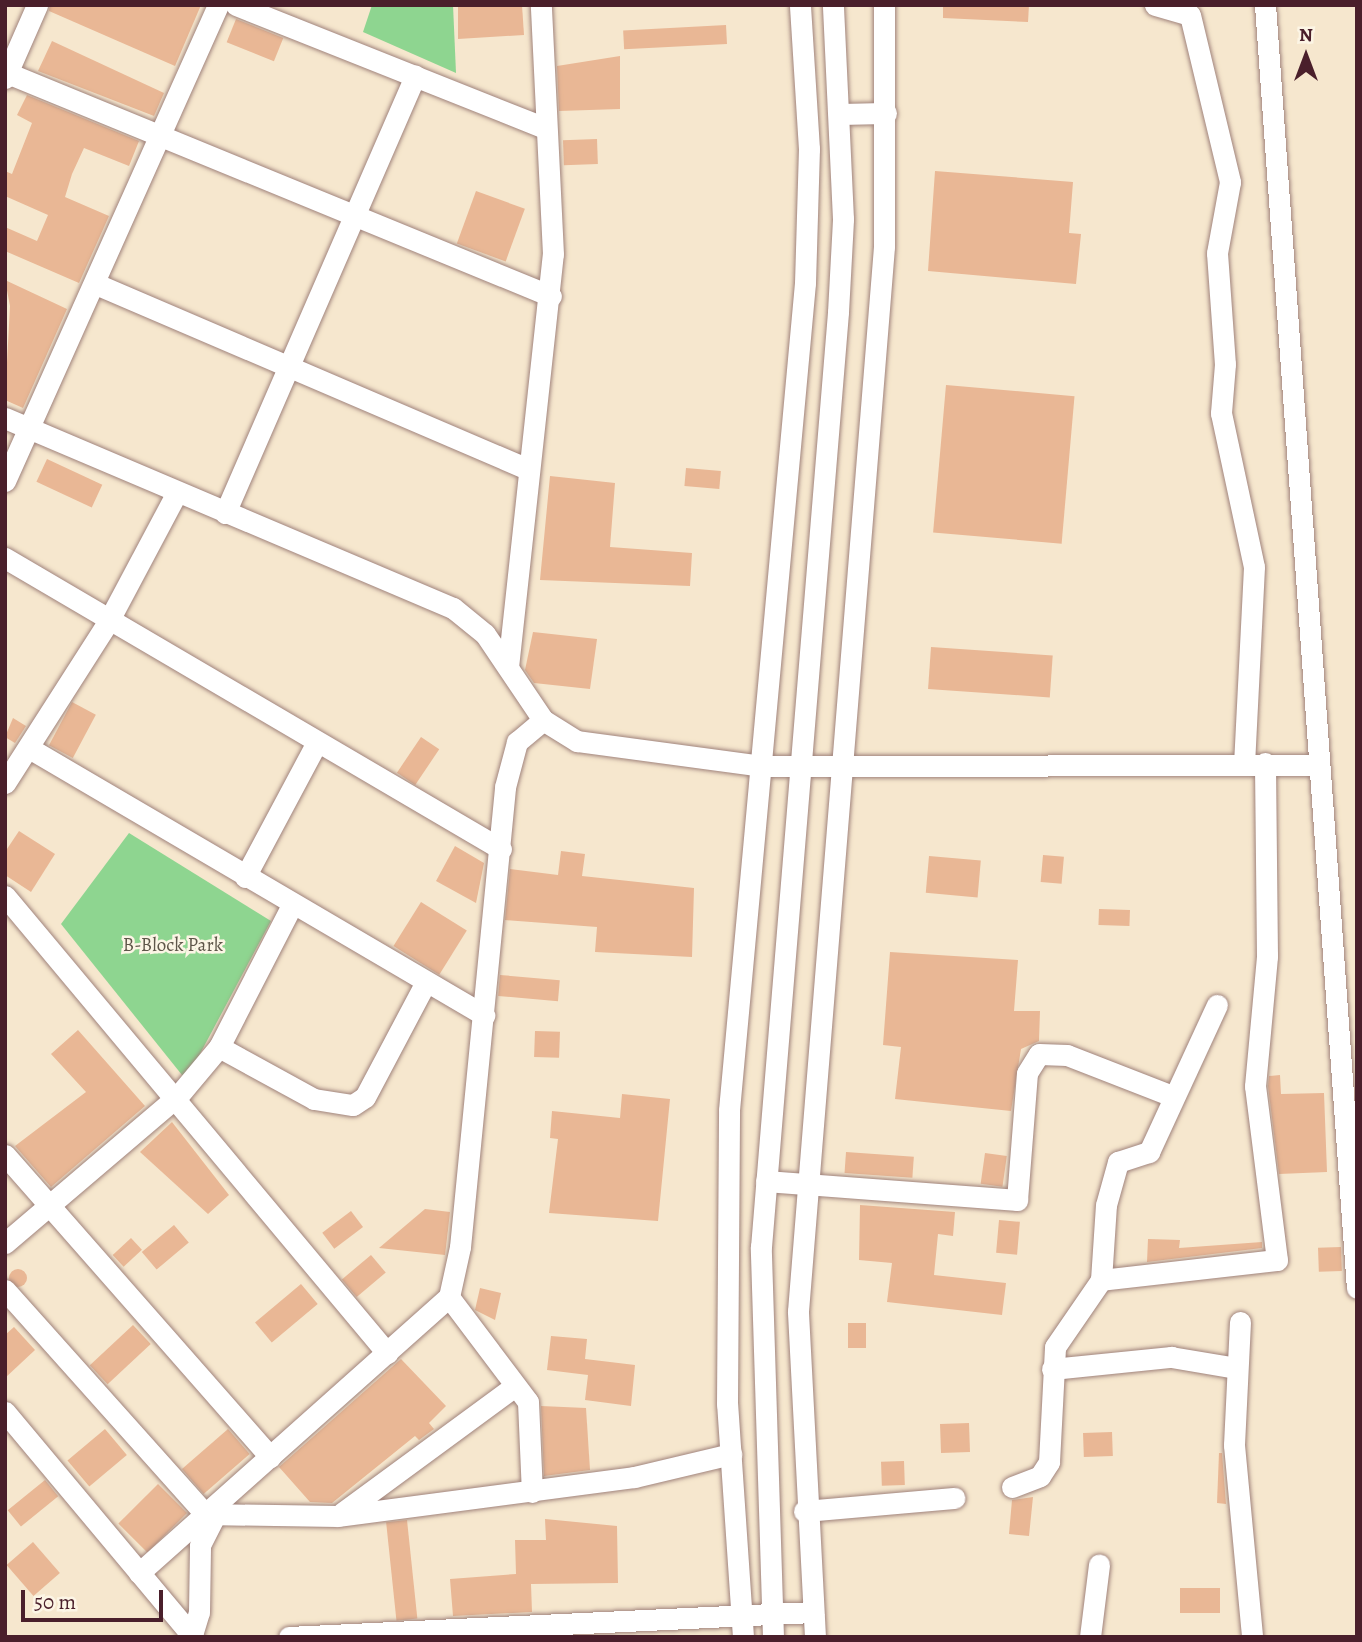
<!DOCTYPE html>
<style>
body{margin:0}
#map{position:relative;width:1362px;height:1642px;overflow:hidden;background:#f6e7ce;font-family:Alegreya,serif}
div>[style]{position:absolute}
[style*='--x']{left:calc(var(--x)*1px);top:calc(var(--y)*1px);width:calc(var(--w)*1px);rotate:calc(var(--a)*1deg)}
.green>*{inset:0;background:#8ed590}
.building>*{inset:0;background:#e9b795;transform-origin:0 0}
.round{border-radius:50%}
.roads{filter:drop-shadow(0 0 2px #a0837c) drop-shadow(0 0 2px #a0837c)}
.minor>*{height:21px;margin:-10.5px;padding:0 10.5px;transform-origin:10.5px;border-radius:10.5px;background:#fff}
span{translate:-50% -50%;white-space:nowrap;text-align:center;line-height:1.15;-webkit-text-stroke:5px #fcf5e5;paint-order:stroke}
.park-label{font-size:19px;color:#5e5649}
.frame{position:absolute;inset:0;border:7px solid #4a1f2b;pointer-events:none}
.north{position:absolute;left:1271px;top:21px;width:70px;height:70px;-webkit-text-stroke:5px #fcf5e5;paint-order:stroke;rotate:0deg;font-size:19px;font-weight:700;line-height:28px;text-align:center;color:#4a1f2b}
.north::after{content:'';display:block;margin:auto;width:24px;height:32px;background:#4a1f2b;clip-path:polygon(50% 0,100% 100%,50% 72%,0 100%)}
.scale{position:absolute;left:21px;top:1590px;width:142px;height:32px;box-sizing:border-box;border:4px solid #4a1f2b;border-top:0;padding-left:9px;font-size:21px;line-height:24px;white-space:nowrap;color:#4a1f2b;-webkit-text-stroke:5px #fcf5e5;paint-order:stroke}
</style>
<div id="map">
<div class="green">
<i style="clip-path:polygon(372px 5px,453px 5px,456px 73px,363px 32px)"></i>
<i style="clip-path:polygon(129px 833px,271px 921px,186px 1080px,61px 924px)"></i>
</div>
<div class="building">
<i style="clip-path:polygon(50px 5px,201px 5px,175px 66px,49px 11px)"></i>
<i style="clip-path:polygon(458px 5px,522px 5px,524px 35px,458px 39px)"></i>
<i style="clip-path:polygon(943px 5px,1029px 5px,1028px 22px,943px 18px)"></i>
<i style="left:236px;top:19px;width:51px;height:25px;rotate:22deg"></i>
<i style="left:726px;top:25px;width:19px;height:103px;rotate:87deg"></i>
<i style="clip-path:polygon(52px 41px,164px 93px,154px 116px,38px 71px)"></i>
<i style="clip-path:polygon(620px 56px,620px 109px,559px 111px,557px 66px)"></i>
<i style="clip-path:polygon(27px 95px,139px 141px,129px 166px,84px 148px,72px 174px,65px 197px,109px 216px,79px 283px,5px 251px,5px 227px,37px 241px,48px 215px,5px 196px,5px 171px,12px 174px,32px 123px,17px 115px)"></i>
<i style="left:597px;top:139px;width:25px;height:34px;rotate:88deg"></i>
<i style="clip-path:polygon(935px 171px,1073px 182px,1069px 233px,1081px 234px,1076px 284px,928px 271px)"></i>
<i style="left:476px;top:191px;width:52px;height:56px;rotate:20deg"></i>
<i style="clip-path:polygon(5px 280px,67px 309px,23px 408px,5px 400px,10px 306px)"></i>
<i style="left:946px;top:385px;width:129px;height:148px;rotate:5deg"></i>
<i style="left:47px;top:459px;width:61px;height:25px;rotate:25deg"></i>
<i style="left:686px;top:468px;width:35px;height:18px;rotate:5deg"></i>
<i style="clip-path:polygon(550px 476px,615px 483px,610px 547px,692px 553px,690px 586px,540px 580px)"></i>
<i style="clip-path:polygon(533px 632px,597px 639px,590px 689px,534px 683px,525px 670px)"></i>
<i style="left:931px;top:647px;width:122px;height:42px;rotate:4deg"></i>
<i style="left:72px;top:702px;width:27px;height:49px;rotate:28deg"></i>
<i style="clip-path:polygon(13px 718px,26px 726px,15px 743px,5px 737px)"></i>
<i style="left:421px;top:737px;width:22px;height:43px;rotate:34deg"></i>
<i style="clip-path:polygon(19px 831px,55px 854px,31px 892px,5px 875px,5px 852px)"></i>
<i style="clip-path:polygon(455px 846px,484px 863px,476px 903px,436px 881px)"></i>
<i style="clip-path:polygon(561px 851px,585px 854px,582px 876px,694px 888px,692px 957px,595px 952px,597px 927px,505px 920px,510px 869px,558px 875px)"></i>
<i style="left:1043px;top:855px;width:21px;height:27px;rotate:5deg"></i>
<i style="left:929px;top:856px;width:52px;height:37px;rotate:5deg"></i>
<i style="left:421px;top:902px;width:54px;height:52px;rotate:32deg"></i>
<i style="left:1099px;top:909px;width:31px;height:16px;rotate:2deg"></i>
<i style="clip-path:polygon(890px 952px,1018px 960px,1014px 1011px,1040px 1011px,1039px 1041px,1021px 1049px,1011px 1111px,895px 1099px,901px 1047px,883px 1045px)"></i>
<i style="left:500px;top:975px;width:60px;height:21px;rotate:5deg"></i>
<i style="clip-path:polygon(78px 1030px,145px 1106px,51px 1187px,15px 1146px,86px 1092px,51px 1054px)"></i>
<i style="left:535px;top:1031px;width:25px;height:26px;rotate:2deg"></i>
<i style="clip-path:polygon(1280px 1075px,1281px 1094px,1324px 1093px,1327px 1172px,1279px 1174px,1268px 1086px,1269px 1076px)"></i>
<i style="clip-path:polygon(622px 1094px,670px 1099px,658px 1221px,549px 1213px,558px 1139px,550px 1138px,552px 1111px,620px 1118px)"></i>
<i style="clip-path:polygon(172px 1122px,229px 1195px,208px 1214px,140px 1152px)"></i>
<i style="left:846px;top:1152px;width:68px;height:21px;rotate:4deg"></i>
<i style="left:985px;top:1153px;width:22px;height:31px;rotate:8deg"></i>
<i style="clip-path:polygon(860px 1205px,955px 1212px,953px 1236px,938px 1234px,934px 1275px,1006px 1283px,1002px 1315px,887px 1302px,892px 1263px,859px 1260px)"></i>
<i style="clip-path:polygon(425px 1209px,450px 1212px,445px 1255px,379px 1248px)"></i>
<i style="left:351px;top:1211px;width:20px;height:36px;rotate:53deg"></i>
<i style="left:999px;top:1220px;width:21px;height:33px;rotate:5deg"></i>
<i style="left:174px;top:1225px;width:23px;height:42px;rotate:50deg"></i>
<i style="left:131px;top:1238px;width:16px;height:25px;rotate:47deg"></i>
<i style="clip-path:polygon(1148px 1239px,1180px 1240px,1179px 1248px,1262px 1242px,1262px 1248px,1147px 1262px)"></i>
<i style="left:1341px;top:1247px;width:24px;height:23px;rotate:88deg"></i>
<i style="left:371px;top:1255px;width:23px;height:38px;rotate:50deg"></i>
<i class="round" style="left:9px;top:1269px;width:18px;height:18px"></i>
<i style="left:301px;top:1284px;width:26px;height:60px;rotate:50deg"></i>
<i style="clip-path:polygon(480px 1288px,501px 1293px,495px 1320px,475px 1310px)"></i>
<i style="left:848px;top:1323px;width:18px;height:25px"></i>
<i style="left:133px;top:1325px;width:26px;height:59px;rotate:47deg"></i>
<i style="clip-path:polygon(14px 1327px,35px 1350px,5px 1378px,5px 1335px)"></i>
<i style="clip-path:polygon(551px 1336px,587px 1339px,585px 1359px,635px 1365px,631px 1406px,585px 1400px,588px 1375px,547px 1370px)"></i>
<i style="clip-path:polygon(401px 1359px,446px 1406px,429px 1423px,434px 1429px,419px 1440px,415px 1436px,332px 1503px,310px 1502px,279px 1467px)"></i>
<i style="clip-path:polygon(541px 1406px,586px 1408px,590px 1470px,544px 1476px)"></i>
<i style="left:969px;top:1423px;width:29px;height:29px;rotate:88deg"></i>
<i style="left:105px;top:1429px;width:34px;height:49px;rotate:50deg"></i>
<i style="left:228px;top:1429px;width:33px;height:61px;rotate:49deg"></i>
<i style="left:1112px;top:1432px;width:24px;height:29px;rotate:88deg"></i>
<i style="clip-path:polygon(1219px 1453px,1222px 1453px,1226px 1504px,1217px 1503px)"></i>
<i style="left:904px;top:1461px;width:24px;height:23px;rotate:88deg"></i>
<i style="left:45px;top:1480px;width:21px;height:48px;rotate:51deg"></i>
<i style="left:158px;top:1484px;width:41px;height:56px;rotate:45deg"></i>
<i style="clip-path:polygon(1033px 1497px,1029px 1536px,1009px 1534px,1012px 1500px)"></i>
<i style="clip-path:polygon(545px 1519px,617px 1526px,618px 1583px,531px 1584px,532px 1612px,453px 1616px,450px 1579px,516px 1574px,515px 1540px,546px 1540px)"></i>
<i style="left:407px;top:1520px;width:99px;height:21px;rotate:84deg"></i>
<i style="left:33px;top:1542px;width:41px;height:35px;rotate:49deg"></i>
<i style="left:1220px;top:1588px;width:25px;height:40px;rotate:90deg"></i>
</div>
<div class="roads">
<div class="minor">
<i style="--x:236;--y:5;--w:333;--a:21.7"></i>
<i style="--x:1155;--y:5;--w:36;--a:16"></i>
<i style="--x:1190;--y:15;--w:172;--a:76.5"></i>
<i style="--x:1230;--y:182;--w:72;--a:100.4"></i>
<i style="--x:1217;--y:253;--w:111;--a:85.9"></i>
<i style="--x:1225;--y:364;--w:49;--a:94.7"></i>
<i style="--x:1221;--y:413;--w:157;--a:77.9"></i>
<i style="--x:1254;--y:567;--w:196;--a:92.9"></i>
<i style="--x:1265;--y:5;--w:1286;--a:85.9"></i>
<i style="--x:5;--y:72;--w:590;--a:22.31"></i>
<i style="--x:5;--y:78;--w:80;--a:-66.3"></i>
<i style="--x:839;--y:114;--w:47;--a:-1.2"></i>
<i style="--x:96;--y:284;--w:469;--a:23.2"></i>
<i style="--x:5;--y:418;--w:487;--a:23"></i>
<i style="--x:453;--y:608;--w:41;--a:39.1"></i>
<i style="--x:485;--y:634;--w:104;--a:56"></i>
<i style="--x:543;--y:720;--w:40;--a:32"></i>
<i style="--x:577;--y:741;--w:187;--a:7.7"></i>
<i style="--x:762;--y:766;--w:554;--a:-0.1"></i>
<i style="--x:5;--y:481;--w:521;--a:-65.89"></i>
<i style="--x:225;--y:513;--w:477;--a:-66.5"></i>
<i style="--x:5;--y:558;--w:575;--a:30.4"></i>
<i style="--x:508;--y:667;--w:415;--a:-83.8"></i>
<i style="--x:553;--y:254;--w:249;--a:-92.8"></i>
<i style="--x:29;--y:748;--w:528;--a:30.4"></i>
<i style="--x:5;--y:783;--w:191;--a:-57.4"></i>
<i style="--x:108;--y:622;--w:147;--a:-62"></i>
<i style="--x:245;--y:877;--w:153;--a:-61.9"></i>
<i style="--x:5;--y:896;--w:596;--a:50.11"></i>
<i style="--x:219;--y:1047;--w:108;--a:28.7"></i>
<i style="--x:314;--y:1099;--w:39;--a:9"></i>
<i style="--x:353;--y:1105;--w:14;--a:-34"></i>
<i style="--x:365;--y:1097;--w:130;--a:-62.1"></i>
<i style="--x:5;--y:1155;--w:402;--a:48.7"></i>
<i style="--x:766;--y:1181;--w:252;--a:4.3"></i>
<i style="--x:1017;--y:1200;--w:127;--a:-85.5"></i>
<i style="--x:1027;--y:1073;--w:22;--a:-58"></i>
<i style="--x:1039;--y:1054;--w:28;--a:2"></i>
<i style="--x:1067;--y:1055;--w:113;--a:21.3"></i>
<i style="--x:5;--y:1243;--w:227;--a:-40.4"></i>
<i style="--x:178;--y:1096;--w:64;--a:-50.1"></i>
<i style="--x:219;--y:1047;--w:160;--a:-62.8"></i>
<i style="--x:1101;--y:1280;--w:75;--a:-86.2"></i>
<i style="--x:1106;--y:1205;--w:45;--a:-74.4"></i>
<i style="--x:1118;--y:1162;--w:33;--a:-18"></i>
<i style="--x:1149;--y:1152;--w:162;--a:-65.2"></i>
<i style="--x:5;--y:1290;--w:300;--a:48.2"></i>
<i style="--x:205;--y:1514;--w:133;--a:0.9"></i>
<i style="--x:338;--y:1516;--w:299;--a:-7.5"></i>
<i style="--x:634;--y:1477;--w:100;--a:-13.3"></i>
<i style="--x:449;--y:1297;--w:131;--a:53"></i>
<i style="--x:528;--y:1402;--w:90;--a:87.5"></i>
<i style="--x:1240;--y:1322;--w:123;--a:92.8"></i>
<i style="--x:1234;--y:1445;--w:193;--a:84.6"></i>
<i style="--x:1052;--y:1369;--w:120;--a:-5.8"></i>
<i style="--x:1171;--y:1357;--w:67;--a:9.5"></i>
<i style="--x:5;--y:1412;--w:293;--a:50.1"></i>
<i style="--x:1012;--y:1487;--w:30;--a:-21"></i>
<i style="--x:1040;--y:1476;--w:17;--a:-57"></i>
<i style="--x:1049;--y:1462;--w:115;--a:-87"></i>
<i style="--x:1055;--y:1347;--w:81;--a:-55.5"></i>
<i style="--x:1101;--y:1280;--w:177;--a:-6.5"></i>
<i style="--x:1277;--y:1260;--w:175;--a:-97.2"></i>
<i style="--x:1255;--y:1086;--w:131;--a:-84.7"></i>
<i style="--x:1267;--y:956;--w:193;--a:-90.6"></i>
<i style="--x:804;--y:1511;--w:151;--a:-5"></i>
<i style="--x:342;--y:1513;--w:215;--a:-36.3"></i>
<i style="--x:139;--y:1573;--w:415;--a:-41.7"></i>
<i style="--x:449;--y:1297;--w:51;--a:-77.6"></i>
<i style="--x:460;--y:1247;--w:462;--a:-84.4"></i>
<i style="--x:505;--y:787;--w:47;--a:-75.1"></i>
<i style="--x:517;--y:742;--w:34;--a:-40"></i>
<i style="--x:192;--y:1635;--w:24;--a:-73"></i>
<i style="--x:199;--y:1612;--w:67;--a:-89.1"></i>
<i style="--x:200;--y:1545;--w:33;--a:-63"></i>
<i style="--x:289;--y:1637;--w:525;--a:-2.73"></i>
<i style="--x:743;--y:1637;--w:234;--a:-93.9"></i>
<i style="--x:727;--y:1404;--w:294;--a:-89.6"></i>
<i style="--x:729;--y:1110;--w:830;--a:-84.75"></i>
<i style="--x:805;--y:283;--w:134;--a:-88.3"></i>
<i style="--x:809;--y:149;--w:144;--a:-93.6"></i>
<i style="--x:773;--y:1637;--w:390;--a:-91.8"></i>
<i style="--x:761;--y:1247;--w:938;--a:-85.29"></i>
<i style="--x:838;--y:312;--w:93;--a:-86.9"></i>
<i style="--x:843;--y:219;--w:214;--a:-92.7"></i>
<i style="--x:815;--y:1637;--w:326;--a:-93"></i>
<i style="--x:798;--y:1311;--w:1068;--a:-85.38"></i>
<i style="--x:884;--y:246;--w:241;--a:-90"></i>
<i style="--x:1090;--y:1637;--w:73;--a:-82.9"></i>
</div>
</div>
<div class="park-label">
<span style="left:173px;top:946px">B-Block Park</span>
</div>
<div class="frame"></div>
<div class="north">N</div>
<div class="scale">50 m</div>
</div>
